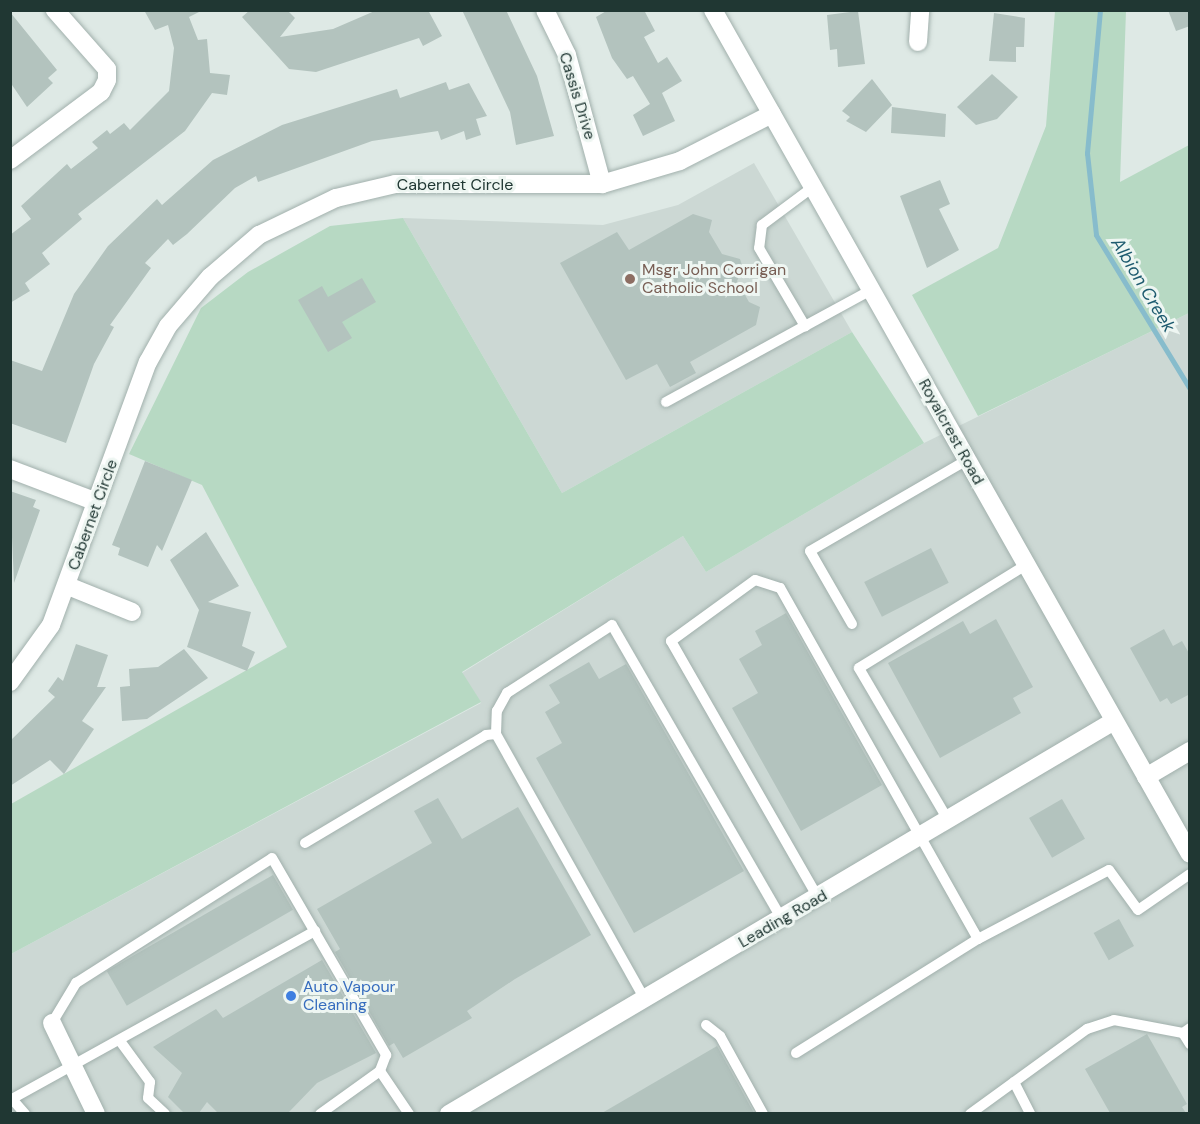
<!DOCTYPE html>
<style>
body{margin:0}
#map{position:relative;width:1200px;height:1124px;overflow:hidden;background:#dee9e5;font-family:"DM Sans",sans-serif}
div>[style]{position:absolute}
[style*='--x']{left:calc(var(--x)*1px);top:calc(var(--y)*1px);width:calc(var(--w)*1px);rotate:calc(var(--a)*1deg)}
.built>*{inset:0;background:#ccd8d4}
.green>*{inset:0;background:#b7d9c3}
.stream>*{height:5px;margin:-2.5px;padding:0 2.5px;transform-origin:2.5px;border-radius:2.5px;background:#87bccc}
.building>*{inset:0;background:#b3c3be;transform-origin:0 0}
.roads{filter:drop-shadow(0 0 2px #a1b0ac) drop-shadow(0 0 2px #a1b0ac)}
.lane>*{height:10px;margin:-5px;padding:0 5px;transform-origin:5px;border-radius:5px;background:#fff}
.street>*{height:18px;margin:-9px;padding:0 9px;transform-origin:9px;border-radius:9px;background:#fff}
.secondary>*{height:18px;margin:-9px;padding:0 9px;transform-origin:9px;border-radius:9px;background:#fff}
.dots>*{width:16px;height:16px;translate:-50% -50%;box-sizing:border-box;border:3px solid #eef6f2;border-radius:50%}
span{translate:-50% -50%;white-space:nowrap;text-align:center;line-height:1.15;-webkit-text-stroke:6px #eef6f2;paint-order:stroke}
.street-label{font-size:16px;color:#203733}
.education-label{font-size:16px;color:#785e54}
.left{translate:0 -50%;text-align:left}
.shop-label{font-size:16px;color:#366cbe}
.water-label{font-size:18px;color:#1e5b6f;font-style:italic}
.frame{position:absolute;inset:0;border:12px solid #203733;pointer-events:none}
</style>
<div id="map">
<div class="built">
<i style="clip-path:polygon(754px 163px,852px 332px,562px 493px,403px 218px,603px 225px,678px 205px)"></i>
<i style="clip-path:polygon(1189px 313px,1189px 1113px,11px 1114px,11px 954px,481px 703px,462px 673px,683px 536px,706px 572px,924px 443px)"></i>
</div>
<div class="green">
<i style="clip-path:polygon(1055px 11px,1126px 11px,1120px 182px,1189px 145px,1189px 313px,978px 416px,912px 295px,998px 248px,1046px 126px)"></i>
<i style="clip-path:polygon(403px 218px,562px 493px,852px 332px,924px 443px,706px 572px,683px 536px,462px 672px,481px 702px,11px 954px,11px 804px,287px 647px,202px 485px,129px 454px,201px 308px,248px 272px,330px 226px)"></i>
</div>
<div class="stream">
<i style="--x:1100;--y:10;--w:144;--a:95.2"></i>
<i style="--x:1087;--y:153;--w:82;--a:83.7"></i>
<i style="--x:1096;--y:235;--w:180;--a:58.6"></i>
</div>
<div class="building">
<i style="clip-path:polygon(144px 10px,203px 10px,189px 17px,198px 40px,207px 39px,210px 73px,230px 75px,227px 95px,212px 93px,185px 131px,78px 214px,82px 219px,42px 253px,50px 264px,25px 283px,30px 291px,10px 303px,10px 235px,31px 219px,21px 206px,67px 164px,71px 169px,98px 148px,92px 142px,107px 130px,110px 134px,124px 123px,130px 130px,169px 91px,174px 48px,168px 25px,155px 30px)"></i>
<i style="clip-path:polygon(250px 10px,287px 10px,295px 18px,280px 37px,333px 29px,377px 10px,428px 10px,442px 36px,423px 46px,419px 38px,316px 72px,289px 69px,242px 17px)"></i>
<i style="clip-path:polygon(462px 10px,506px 10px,537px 76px,554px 136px,516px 145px,510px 112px)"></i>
<i style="clip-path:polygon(608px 10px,644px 10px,655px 31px,644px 37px,658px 63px,667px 57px,682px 81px,662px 93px,675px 121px,643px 136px,633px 115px,650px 104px,633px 76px,627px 79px,612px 58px,596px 17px)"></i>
<i style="clip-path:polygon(1168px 10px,1190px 10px,1190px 26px,1176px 31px)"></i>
<i style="clip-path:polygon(858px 11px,865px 64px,838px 67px,837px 49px,830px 50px,827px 15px)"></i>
<i style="clip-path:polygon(10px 12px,57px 70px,48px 78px,53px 83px,27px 107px,10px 82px)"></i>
<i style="clip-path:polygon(994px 13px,1025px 18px,1024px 47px,1016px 47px,1016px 62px,989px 61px)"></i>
<i style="clip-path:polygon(992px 74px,1018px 97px,997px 119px,976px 125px,957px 107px)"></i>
<i style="clip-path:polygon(872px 79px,892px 105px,866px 132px,846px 121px,850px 117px,842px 111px)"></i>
<i style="clip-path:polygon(446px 82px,449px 90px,469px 83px,487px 116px,476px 119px,481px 135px,466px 140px,464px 131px,441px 140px,438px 131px,372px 141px,258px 182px,256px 176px,235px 188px,187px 234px,173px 245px,168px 239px,145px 263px,151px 268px,110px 325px,114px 327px,94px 364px,66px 443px,10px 423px,10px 360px,42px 371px,74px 294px,108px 246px,157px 199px,162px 205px,213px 160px,282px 125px,397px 89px,400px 98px)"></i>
<i style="clip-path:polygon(892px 107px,946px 114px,945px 137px,891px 133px)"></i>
<i style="clip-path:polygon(940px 180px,950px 204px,939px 209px,959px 250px,927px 268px,900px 196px)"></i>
<i style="clip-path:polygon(693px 214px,712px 220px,709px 232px,722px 254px,740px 259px,743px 268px,737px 281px,749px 302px,760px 307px,756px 325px,690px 362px,696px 373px,670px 387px,657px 364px,626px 380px,560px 263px,617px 232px,629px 250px)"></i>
<i style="clip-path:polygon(362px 278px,376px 302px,342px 322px,352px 338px,328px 352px,298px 300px,322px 286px,328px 297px)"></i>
<i style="clip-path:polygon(145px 461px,192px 480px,162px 551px,157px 545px,148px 567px,118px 555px,120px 548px,112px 545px)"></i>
<i style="clip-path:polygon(10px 491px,36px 500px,33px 507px,40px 510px,14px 583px)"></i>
<i style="clip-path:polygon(206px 532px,239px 586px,208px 602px,251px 612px,242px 646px,255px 652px,247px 671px,187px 647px,199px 610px,170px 560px)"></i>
<i style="left:931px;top:548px;width:39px;height:75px;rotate:63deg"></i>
<i style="clip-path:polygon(786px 613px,882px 785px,801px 831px,732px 708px,758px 693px,739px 659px,762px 645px,755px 631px)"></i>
<i style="clip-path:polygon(996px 619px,1033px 687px,1013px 698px,1021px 713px,940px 758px,888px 663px,963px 621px,970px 634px)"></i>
<i style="clip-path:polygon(1164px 629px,1173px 646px,1182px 641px,1190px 655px,1190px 694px,1171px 704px,1167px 698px,1160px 702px,1130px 648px)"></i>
<i style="clip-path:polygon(76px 644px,108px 655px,97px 687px,106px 687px,82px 721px,94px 729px,64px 774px,50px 760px,10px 786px,10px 741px,55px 697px,48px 691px,58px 677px,63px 681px)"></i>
<i style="clip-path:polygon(184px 649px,208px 678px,147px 719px,122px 721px,120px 687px,130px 686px,129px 669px,158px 667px)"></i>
<i style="clip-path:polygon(589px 662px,599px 679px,626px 664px,744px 871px,634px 933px,536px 758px,562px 743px,545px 712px,560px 703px,549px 685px)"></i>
<i style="clip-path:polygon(438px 798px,462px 839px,518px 807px,591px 935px,515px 979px,467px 1011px,472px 1018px,403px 1058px,394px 1043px,389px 1046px,335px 952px,340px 949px,317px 909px,432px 843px,414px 811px)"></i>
<i style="left:1062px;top:799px;width:46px;height:38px;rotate:60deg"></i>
<i style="left:273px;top:875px;width:40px;height:192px;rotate:60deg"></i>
<i style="left:1119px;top:919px;width:31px;height:29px;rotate:61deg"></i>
<i style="clip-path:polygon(322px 960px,376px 1053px,317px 1083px,288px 1113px,218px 1113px,207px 1102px,199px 1113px,184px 1113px,168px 1097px,182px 1073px,153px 1047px,216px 1009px,223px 1018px)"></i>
<i style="clip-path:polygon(1147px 1034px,1187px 1104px,1182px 1107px,1186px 1113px,1110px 1113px,1085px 1069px)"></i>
<i style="clip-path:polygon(717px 1046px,754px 1113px,602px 1113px)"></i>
</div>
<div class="roads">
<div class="lane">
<i style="--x:813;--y:187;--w:64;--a:143.3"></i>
<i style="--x:762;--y:225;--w:23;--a:97"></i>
<i style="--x:759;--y:248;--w:91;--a:59.5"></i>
<i style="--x:805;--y:326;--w:75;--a:-28.6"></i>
<i style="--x:666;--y:402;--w:158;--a:-28.7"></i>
<i style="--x:852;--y:624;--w:84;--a:-119.9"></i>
<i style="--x:810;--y:551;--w:181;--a:-30.1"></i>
<i style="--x:496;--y:734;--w:23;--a:-88"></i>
<i style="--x:497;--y:711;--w:21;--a:-61"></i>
<i style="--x:507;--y:693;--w:125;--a:-32.9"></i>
<i style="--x:612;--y:625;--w:340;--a:60"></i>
<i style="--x:948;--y:820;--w:176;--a:-120.4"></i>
<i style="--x:859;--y:668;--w:196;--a:-31.7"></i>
<i style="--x:305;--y:843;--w:211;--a:-30.8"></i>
<i style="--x:486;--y:735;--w:10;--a:-6"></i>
<i style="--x:496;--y:734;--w:305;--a:60.7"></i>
<i style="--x:978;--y:939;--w:148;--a:-27.8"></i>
<i style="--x:1109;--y:870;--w:49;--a:54.1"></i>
<i style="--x:1138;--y:910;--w:63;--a:-34.7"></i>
<i style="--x:52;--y:1023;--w:47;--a:-59"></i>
<i style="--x:76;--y:983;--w:232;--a:-32.5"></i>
<i style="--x:272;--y:858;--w:228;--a:59.9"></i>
<i style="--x:386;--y:1055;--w:17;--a:111"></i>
<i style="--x:706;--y:1025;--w:18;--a:38"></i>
<i style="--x:720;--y:1036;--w:89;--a:61.1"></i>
<i style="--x:1190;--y:1028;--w:9;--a:144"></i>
<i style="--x:1183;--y:1033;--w:13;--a:58"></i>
<i style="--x:120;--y:1041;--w:51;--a:53.8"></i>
<i style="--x:150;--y:1082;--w:16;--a:97"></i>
<i style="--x:148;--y:1098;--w:23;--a:43"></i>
<i style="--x:796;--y:1053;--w:215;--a:-32.1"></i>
<i style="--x:978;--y:939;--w:403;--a:-119.4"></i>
<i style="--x:780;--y:588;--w:26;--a:-162"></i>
<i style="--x:755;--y:580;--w:104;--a:144"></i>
<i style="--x:671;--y:641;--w:296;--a:60.2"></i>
<i style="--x:1014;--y:1082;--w:36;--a:63"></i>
<i style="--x:12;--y:1099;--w:20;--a:49"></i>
<i style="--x:10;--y:1100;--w:349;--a:-29"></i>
<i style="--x:320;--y:1114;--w:74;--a:-35.6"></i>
<i style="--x:380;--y:1071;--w:52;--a:56"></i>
<i style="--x:970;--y:1114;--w:145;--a:-36"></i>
<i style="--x:1087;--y:1029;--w:28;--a:-18"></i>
<i style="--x:1114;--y:1020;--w:70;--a:10.7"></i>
</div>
<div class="street">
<i style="--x:545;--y:10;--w:50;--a:63.9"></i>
<i style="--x:567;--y:55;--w:134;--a:74.8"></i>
<i style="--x:918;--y:42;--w:32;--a:-86"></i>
<i style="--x:10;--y:160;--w:114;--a:-36.8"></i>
<i style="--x:101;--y:92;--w:13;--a:-63"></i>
<i style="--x:107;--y:80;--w:11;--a:-90"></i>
<i style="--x:107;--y:69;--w:79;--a:-131.4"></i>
<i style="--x:10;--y:469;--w:93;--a:20.8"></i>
<i style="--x:68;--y:586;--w:69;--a:22.1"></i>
<i style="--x:10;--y:682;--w:70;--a:-54.3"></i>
<i style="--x:51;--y:625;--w:280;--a:-69.8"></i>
<i style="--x:148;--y:362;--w:41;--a:-60.9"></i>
<i style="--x:168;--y:326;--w:65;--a:-49.4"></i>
<i style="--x:210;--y:277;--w:65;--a:-40.6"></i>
<i style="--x:259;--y:235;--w:85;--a:-25.7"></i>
<i style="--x:336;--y:198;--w:61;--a:-13.3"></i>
<i style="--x:395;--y:184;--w:207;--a:0"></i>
<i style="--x:602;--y:184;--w:81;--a:-16.4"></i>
<i style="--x:680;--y:161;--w:103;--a:-27.1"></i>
<i style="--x:1146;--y:777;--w:51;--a:-30.6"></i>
<i style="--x:52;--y:1023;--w:101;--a:64.2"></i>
<i style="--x:449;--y:1114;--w:772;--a:-30.58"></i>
</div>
<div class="secondary">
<i style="--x:713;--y:10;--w:969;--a:60.53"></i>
</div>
</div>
<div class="dots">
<i style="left:630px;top:279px;background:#8d6e63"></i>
<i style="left:291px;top:996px;background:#3f7fe0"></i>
</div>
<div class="street-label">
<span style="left:577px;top:96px;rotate:73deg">Cassis Drive</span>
<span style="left:455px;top:185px">Cabernet Circle</span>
<span style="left:951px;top:432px;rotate:61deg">Royalcrest Road</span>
<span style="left:93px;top:515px;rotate:-70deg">Cabernet Circle</span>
<span style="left:783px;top:919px;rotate:-30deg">Leading Road</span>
</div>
<div class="education-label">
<span class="left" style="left:642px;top:279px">Msgr John Corrigan<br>Catholic School</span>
</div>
<div class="shop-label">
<span class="left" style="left:303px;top:996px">Auto Vapour<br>Cleaning</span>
</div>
<div class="water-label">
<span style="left:1143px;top:285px;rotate:59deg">Albion Creek</span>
</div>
<div class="frame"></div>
</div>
